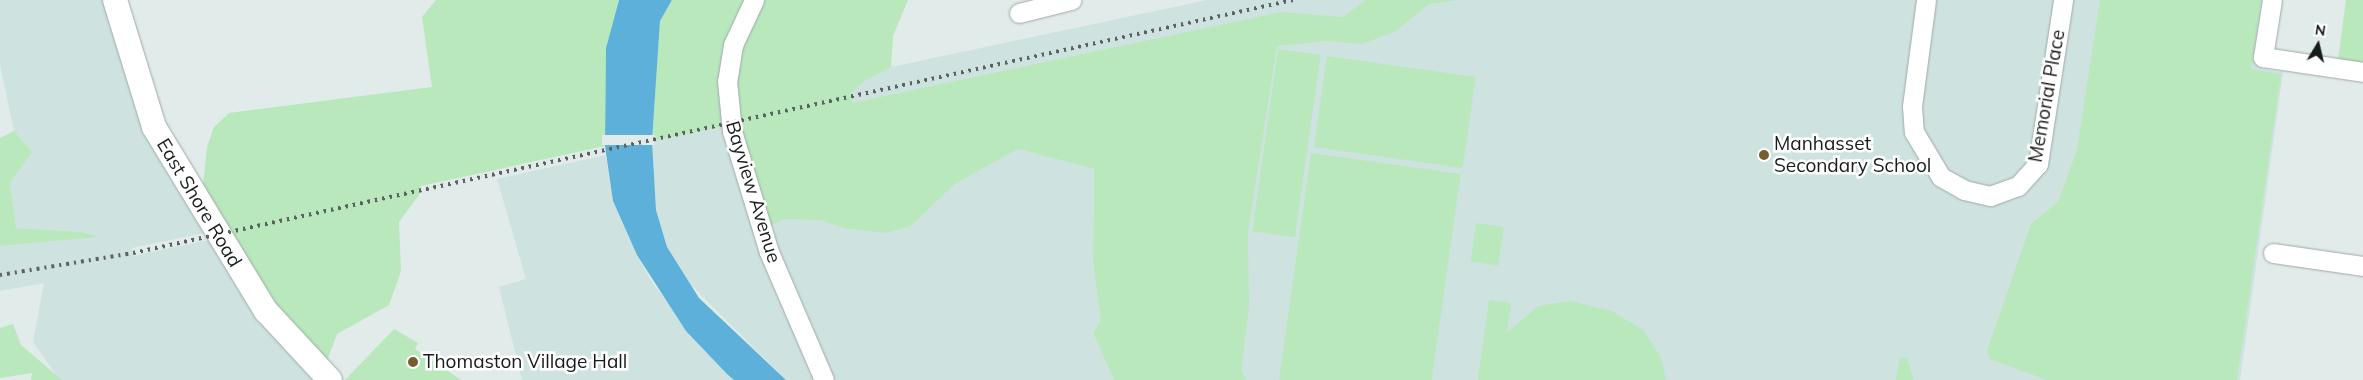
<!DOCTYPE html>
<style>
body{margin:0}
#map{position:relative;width:2363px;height:380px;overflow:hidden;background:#e0ebea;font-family:Mulish,sans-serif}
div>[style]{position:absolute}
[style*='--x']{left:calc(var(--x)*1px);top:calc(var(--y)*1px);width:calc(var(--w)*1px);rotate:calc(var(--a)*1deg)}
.built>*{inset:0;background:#cee3e0}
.green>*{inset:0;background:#b8e8bc;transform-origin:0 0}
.water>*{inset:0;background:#5cb0d9}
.pier>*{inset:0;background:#e0ebea;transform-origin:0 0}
.roads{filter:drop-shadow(0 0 1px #9fa9a8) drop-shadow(0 0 1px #9fa9a8)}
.minor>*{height:19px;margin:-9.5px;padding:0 9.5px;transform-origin:9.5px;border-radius:9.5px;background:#fff}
.major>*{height:24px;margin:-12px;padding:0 12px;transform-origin:12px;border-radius:12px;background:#fff}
.rail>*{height:4px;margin-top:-2px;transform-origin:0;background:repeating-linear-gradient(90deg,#5c6261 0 2.5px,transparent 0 7.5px)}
.dots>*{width:14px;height:14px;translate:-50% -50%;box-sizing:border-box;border:2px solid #fff;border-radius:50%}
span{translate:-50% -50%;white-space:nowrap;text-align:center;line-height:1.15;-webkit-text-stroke:5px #fff;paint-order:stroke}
.street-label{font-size:19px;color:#181b1b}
.poi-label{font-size:19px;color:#181b1b}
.left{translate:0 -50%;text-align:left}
.north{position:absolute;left:2293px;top:20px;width:50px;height:50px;-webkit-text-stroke:4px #fff;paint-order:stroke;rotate:9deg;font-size:14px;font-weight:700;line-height:20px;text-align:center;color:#181b1b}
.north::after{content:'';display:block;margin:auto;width:18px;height:22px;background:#181b1b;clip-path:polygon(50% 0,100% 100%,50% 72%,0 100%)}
</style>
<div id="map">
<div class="built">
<i style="clip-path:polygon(0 0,115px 0,127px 48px,214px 231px,132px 248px,133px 256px,219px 238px,330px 380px,60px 380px,33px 342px,44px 283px,0 291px,0 246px,97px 237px,82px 232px,16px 228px,10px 183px,32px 152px,14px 131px,0 65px)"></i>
<i style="clip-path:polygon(1207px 0,2271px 0,2261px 69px,2283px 72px,2240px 380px,1241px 380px,1243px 238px,966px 80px,852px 103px,850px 93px,864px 80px,891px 67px)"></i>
<i style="clip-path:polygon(730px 124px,887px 233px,911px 226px,955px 184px,1018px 149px,1094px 169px,1093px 262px,1101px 321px,1093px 333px,1114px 380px,786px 380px,682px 276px,667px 247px,656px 210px,652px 141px)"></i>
<i style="clip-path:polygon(606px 155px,613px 201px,637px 255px,653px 284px,734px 380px,522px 380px,499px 287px,526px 279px,497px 179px)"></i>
</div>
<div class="green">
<i style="clip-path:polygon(436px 0,619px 0,606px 48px,605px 146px,421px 186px,419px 195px,399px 222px,401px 271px,389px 305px,337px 334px,322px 374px,202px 195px,207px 147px,214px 127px,229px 113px,432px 87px,422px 17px)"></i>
<i style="clip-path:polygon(672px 0,908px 0,893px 36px,891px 67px,864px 81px,851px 93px,852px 103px,1281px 12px,1343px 17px,1366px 0,1457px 0,1429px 4px,1396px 31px,1362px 44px,1325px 41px,1277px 46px,1248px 232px,1249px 307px,1241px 370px,1247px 380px,1114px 380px,1093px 333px,1101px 321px,1093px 262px,1094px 169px,1018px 149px,955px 184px,911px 226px,887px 233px,843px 228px,821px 220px,784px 219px,762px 230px,730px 125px,652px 141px,660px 21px)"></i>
<i style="clip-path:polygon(2100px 0,2261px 0,2251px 69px,2281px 74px,2237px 380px,2047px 380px,1990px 359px,1987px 351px,2031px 224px,2058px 202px,2077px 150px)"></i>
<i style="clip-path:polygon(2346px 0,2363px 0,2363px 72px,2337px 68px)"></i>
<i style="left:1278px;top:49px;width:43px;height:184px;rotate:8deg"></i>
<i style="left:1327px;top:56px;width:150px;height:92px;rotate:8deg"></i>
<i style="clip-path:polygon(14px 131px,32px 152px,10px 183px,16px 228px,82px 232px,99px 237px,0 246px,0 138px)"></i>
<i style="left:1311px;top:153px;width:151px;height:229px;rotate:8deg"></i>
<i style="left:1476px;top:223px;width:28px;height:39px;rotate:8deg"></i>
<i style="clip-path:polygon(1489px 300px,1511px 303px,1507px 333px,1538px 306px,1570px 301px,1612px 311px,1644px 331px,1661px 358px,1666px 380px,1478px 380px)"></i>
<i style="clip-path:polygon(13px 324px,21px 345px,62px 380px,31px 380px,32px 373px,0 378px,0 328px)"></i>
<i style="clip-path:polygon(394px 329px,418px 343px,415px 349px,461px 380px,345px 380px)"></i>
<i style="clip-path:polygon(1900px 358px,1907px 358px,1914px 380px,1896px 380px)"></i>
</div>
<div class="water">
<i style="clip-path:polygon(619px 0,672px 0,660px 21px,652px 141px,656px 210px,667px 247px,699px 298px,786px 380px,734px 380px,727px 374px,686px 331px,637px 255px,613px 201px,605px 146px,606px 48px)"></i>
</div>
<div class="pier">
<i style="left:655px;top:135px;width:10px;height:53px;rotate:90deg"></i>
</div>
<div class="roads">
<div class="minor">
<i style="--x:754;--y:0;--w:50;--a:115"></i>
<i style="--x:733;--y:45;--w:36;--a:99"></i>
<i style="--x:727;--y:81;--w:50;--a:84.3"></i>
<i style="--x:732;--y:131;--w:127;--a:73"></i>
<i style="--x:769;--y:252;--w:139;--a:66.7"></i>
<i style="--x:1926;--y:0;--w:107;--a:97.5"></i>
<i style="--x:1912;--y:106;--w:26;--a:86"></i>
<i style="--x:1914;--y:132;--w:52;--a:59"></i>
<i style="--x:1941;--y:177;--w:26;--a:29"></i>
<i style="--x:1964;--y:190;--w:27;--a:13"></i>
<i style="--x:1990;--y:196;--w:30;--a:-20"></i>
<i style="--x:2018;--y:186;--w:30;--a:-48"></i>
<i style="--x:2038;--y:164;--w:166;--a:-81.3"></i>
<i style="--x:2272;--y:0;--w:58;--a:99"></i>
<i style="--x:2263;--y:57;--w:101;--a:8.5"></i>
<i style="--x:1019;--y:13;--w:54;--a:-14"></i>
<i style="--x:2273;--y:253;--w:91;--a:8.2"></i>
</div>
<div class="major">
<i style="--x:115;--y:0;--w:133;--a:72.9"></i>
<i style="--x:154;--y:127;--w:215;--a:58.7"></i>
<i style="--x:266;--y:311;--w:94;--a:47.2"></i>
</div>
</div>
<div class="rail">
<i style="--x:0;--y:275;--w:135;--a:-9.4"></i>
<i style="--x:133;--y:253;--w:1187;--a:-12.3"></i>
</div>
<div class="dots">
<i style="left:1764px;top:155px;background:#755d2e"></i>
<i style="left:413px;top:362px;background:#755d2e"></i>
</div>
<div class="street-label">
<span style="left:2047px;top:96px;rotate:-80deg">Memorial Place</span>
<span style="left:753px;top:192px;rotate:73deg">Bayview Avenue</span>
<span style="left:199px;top:203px;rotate:59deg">East Shore Road</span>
</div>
<div class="poi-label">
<span class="left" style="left:1774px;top:155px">Manhasset<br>Secondary School</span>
<span class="left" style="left:423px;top:362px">Thomaston Village Hall</span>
</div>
<div class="north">N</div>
</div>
